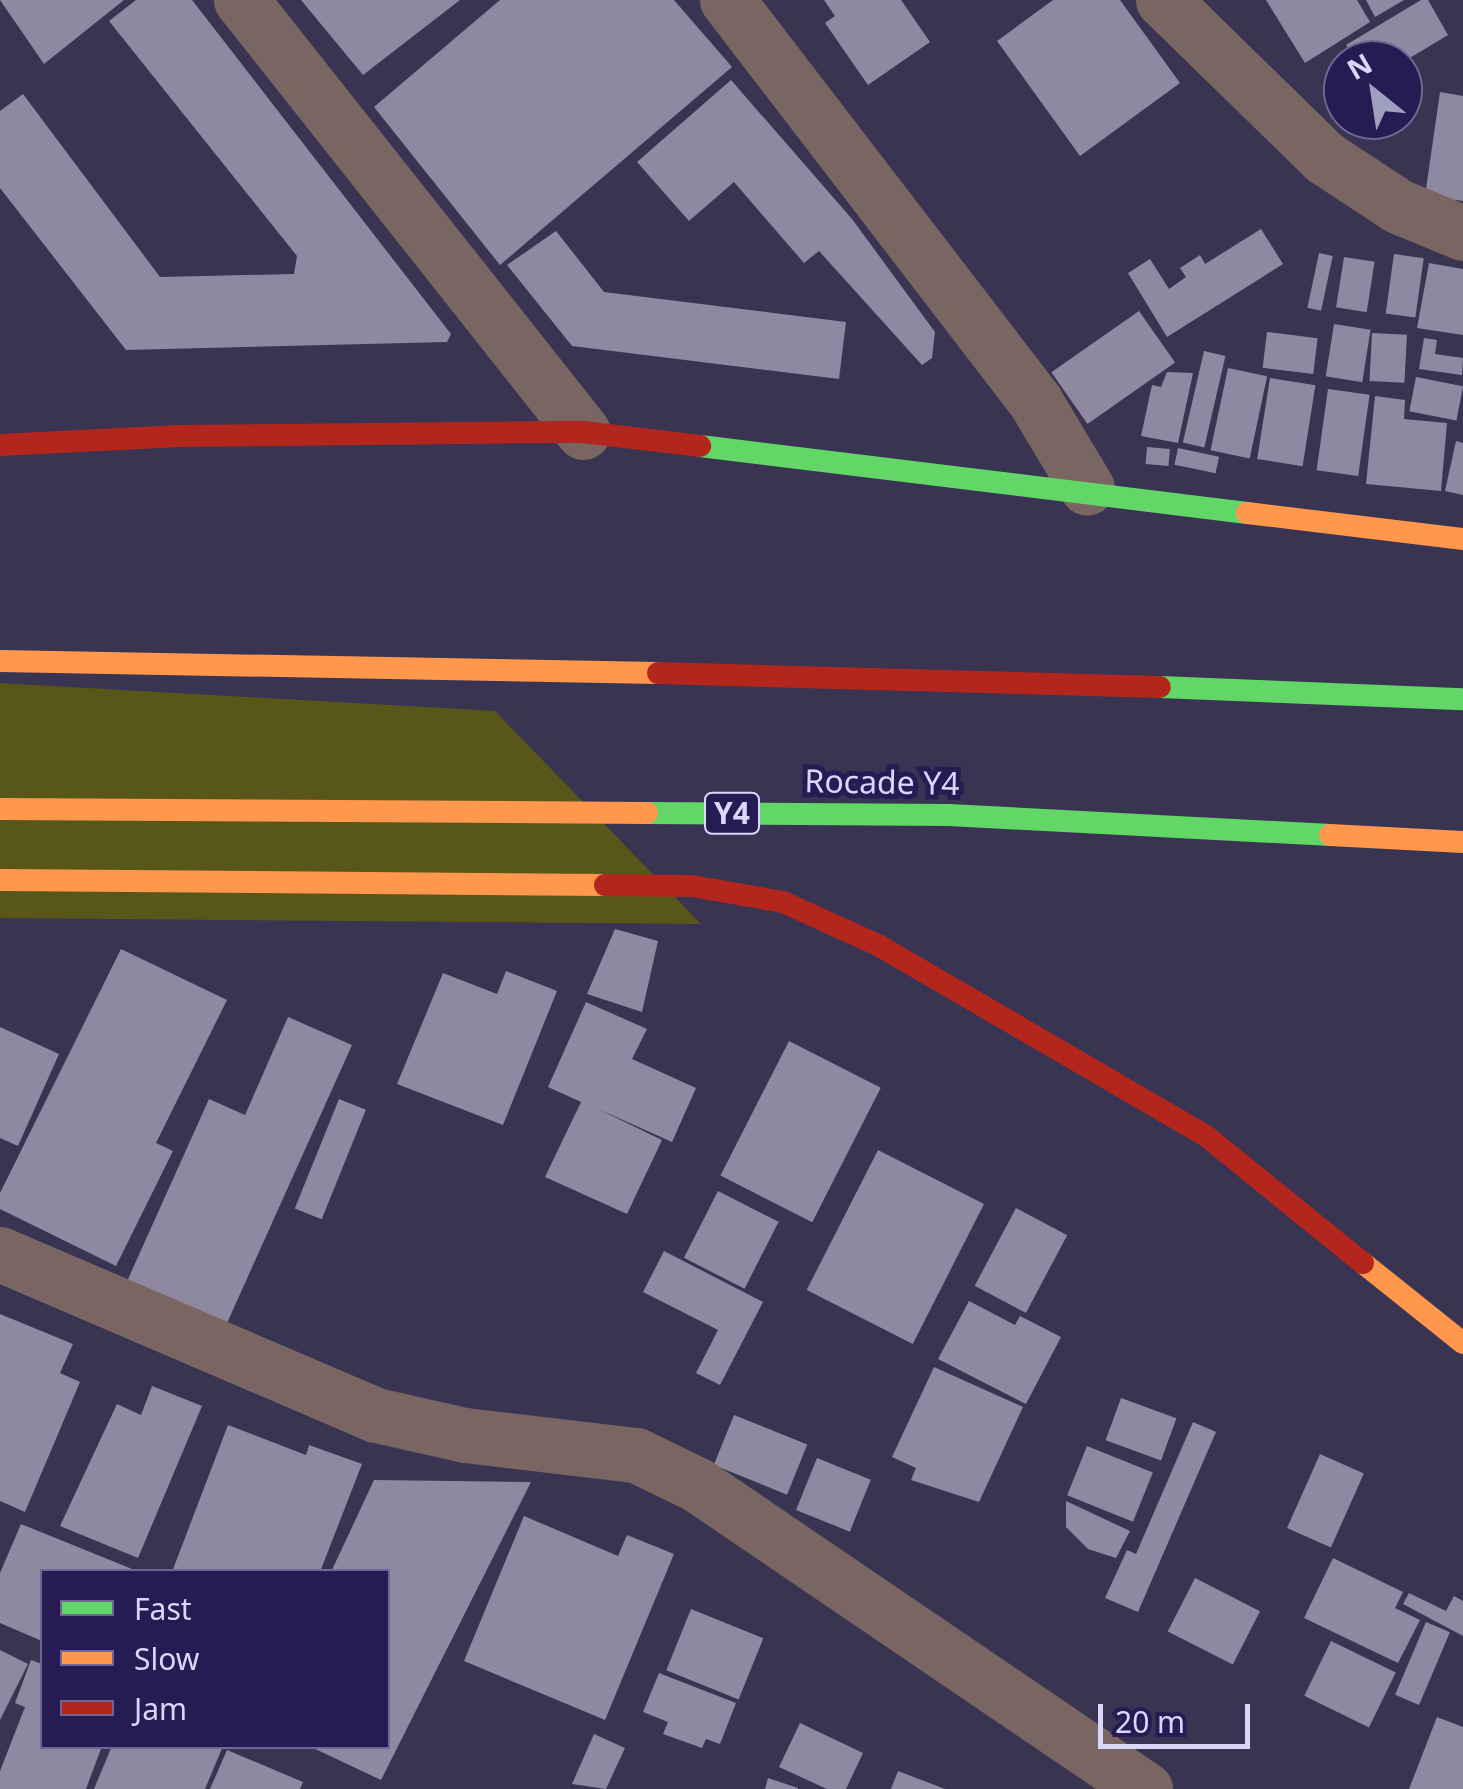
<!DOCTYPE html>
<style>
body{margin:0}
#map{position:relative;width:1463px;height:1789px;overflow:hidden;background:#383451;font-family:"Noto Sans",sans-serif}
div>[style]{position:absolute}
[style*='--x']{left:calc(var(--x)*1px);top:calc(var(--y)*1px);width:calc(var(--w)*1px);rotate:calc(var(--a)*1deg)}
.green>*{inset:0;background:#59561a}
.building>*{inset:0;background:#8f88a1;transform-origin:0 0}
.street>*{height:55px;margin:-27.5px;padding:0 27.5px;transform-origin:27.5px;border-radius:27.5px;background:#796562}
.fast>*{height:22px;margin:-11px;padding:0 11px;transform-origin:11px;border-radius:11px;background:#63d668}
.slow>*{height:22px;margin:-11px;padding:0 11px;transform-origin:11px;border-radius:11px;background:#ff974d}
.jam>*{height:22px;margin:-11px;padding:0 11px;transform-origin:11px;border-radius:11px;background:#b3261e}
span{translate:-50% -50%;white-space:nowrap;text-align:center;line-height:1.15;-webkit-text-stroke:10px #261c53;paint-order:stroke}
.shield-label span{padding:2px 8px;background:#261c53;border:2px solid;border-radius:8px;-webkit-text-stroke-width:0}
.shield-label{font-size:30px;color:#d9d8fb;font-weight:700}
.street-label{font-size:32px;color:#d9d8fb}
.legend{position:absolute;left:40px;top:1569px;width:350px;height:180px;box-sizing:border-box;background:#261c53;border:2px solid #6e6796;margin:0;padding:12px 18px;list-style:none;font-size:30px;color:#d9d8fb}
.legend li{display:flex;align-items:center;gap:20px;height:50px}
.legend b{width:50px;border:2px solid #6e6796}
.north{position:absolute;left:1323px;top:40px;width:100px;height:100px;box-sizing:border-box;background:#261c53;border:2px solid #6e6796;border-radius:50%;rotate:330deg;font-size:28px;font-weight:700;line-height:40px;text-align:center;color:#d9d8fb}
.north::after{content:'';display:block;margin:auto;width:35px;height:45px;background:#a19fc0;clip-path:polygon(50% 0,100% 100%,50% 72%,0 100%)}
.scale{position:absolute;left:1098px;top:1704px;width:152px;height:45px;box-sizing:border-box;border:5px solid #d9d8fb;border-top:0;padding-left:12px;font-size:30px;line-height:35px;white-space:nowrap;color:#d9d8fb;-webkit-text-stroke:8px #261c53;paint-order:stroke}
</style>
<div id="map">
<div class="green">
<i style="clip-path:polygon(0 683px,495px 711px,701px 924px,0 918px)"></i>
</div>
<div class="building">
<i style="clip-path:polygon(0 0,124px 0,44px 64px)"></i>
<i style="clip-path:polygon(136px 0,192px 0,451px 334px,447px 342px,126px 350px,0 188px,0 111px,23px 94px,160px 277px,294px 274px,297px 256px,109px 21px)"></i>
<i style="clip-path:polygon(301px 0,460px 0,363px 75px)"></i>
<i style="clip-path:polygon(500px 0,674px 0,732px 67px,500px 265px,374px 107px)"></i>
<i style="clip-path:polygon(824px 0,901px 0,930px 42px,868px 85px,825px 23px,835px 16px)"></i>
<i style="clip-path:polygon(1053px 0,1120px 0,1180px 83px,1080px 156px,997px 41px)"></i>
<i style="clip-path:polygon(1266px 0,1357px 0,1370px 22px,1305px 63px)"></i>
<i style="clip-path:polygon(1366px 0,1404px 0,1375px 17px)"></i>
<i style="clip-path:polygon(1421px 0,1428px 0,1448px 35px,1403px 62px,1355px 60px,1346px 45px)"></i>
<i style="clip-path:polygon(731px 80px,852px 219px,935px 332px,932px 358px,922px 365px,819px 251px,804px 263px,734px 182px,689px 221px,637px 162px)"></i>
<i style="clip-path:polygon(1440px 92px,1463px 96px,1463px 201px,1425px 196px)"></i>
<i style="clip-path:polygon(1261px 229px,1283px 264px,1167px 337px,1128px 273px,1150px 259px,1169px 289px,1186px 277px,1180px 268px,1200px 255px,1205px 264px)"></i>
<i style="clip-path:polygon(556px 231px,604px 292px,846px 322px,839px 379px,572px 346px,507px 265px)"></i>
<i style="left:1319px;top:253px;width:14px;height:56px;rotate:12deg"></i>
<i style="left:1394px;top:254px;width:30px;height:60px;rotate:8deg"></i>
<i style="left:1344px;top:257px;width:31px;height:51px;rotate:9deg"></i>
<i style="clip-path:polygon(1429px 263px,1463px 269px,1463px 335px,1417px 328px)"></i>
<i style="left:1139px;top:311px;width:63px;height:107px;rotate:55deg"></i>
<i style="left:1334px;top:324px;width:37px;height:53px;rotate:9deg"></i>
<i style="left:1267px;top:332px;width:51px;height:36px;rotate:7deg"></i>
<i style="left:1372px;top:333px;width:35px;height:48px;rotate:3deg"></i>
<i style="clip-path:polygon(1424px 338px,1437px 340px,1435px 354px,1463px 358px,1462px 375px,1419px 369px)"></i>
<i style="left:1204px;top:351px;width:22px;height:94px;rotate:13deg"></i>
<i style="left:1228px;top:368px;width:40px;height:84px;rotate:12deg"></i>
<i style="clip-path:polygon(1167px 372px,1193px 373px,1178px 443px,1141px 436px,1152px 385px,1161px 387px)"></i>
<i style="left:1416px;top:377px;width:48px;height:35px;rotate:11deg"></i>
<i style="left:1270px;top:378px;width:46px;height:82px;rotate:9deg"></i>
<i style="left:1328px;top:389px;width:42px;height:82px;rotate:8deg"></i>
<i style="clip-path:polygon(1375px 396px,1405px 400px,1404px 419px,1447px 423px,1441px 491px,1366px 484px)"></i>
<i style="clip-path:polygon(1456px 441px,1463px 443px,1463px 495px,1445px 491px)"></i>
<i style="left:1147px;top:447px;width:23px;height:17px;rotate:5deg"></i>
<i style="left:1178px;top:448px;width:42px;height:17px;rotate:12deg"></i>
<i style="clip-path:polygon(615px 929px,658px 941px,642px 1012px,587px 994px)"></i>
<i style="clip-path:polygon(121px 949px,227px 1000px,156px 1143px,173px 1151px,116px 1266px,0 1209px,0 1193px)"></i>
<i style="clip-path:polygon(506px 971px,557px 991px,503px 1125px,397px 1084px,443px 973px,497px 994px)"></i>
<i style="clip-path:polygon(586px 1002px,647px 1029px,632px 1059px,696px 1088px,672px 1142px,596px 1108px,662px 1140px,627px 1214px,545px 1177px,581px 1102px,548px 1087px)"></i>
<i style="clip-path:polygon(288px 1017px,352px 1045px,223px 1332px,124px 1288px,209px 1099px,245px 1115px)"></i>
<i style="clip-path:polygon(0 1027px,59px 1054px,18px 1146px,0 1138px)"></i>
<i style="left:789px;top:1041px;width:103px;height:151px;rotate:27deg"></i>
<i style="left:339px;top:1099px;width:29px;height:118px;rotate:22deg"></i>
<i style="left:878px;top:1150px;width:119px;height:157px;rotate:27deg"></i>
<i style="left:718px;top:1191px;width:68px;height:75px;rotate:27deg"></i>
<i style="left:1016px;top:1208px;width:58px;height:88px;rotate:28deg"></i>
<i style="clip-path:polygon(664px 1251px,763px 1302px,720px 1385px,696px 1373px,718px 1330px,643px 1292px)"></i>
<i style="clip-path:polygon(969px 1301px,1015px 1325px,1020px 1316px,1061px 1337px,1026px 1404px,938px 1359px)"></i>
<i style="clip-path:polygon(0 1314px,73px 1344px,60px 1373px,80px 1382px,25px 1512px,0 1501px)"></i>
<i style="clip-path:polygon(934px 1367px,1023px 1407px,979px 1502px,911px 1480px,916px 1468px,892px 1457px)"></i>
<i style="clip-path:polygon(152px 1386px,202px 1406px,138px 1558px,60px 1526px,117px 1404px,141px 1415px)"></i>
<i style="left:1121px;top:1398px;width:59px;height:45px;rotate:20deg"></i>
<i style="left:734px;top:1415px;width:79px;height:54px;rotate:22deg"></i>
<i style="clip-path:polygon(1193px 1422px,1216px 1432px,1138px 1612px,1105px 1598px,1127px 1550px,1136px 1554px)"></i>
<i style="clip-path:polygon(228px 1425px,306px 1455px,309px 1445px,362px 1464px,320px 1572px,172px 1572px)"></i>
<i style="left:1087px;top:1446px;width:71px;height:53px;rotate:22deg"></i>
<i style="left:1320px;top:1454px;width:48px;height:81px;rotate:24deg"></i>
<i style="left:817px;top:1458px;width:58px;height:56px;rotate:22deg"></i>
<i style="clip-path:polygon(374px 1480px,531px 1482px,381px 1780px,309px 1746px,388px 1746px,388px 1572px,331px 1572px)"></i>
<i style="clip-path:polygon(1066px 1501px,1130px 1531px,1116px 1558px,1088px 1549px,1066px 1527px)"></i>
<i style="clip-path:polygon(524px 1516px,618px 1556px,627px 1535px,674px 1554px,605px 1720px,464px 1661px)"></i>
<i style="clip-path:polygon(21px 1524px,137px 1571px,137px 1572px,42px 1572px,42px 1641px,0 1623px,0 1573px)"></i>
<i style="clip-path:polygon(1333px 1558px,1403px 1592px,1395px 1608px,1420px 1620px,1398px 1663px,1304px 1618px)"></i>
<i style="left:1195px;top:1578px;width:73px;height:60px;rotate:27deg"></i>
<i style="clip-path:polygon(1409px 1593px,1446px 1611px,1454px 1596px,1463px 1601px,1463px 1636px,1403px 1604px)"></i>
<i style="left:691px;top:1609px;width:78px;height:66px;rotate:22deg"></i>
<i style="left:1426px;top:1622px;width:26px;height:79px;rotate:23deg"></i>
<i style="left:1331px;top:1641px;width:72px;height:61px;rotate:26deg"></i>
<i style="clip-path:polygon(0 1650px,28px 1664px,0 1720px)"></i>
<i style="clip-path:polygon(31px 1660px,42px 1664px,42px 1746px,102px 1746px,86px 1789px,0 1789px,0 1771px,25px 1707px,15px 1703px)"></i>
<i style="clip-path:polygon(659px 1673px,736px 1703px,720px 1744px,706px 1739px,702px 1748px,663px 1734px,668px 1722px,643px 1712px)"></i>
<i style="clip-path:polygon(1437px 1717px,1463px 1727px,1463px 1789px,1409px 1789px)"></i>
<i style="clip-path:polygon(800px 1723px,863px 1753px,846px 1789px,827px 1789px,779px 1767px)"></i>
<i style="clip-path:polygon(594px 1734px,625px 1748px,606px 1789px,572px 1784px)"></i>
<i style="clip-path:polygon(112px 1746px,223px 1746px,205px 1789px,94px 1789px)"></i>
<i style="clip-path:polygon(227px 1750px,303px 1782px,300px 1789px,210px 1789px)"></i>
<i style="clip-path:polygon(898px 1771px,945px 1789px,891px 1789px)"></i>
<i style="clip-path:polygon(768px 1778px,798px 1788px,798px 1789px,765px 1789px)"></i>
</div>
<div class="street">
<i style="--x:241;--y:0;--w:551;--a:51.63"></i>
<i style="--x:727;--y:0;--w:506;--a:52.47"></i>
<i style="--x:1035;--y:401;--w:101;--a:59.1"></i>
<i style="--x:1163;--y:0;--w:226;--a:44.3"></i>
<i style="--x:1325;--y:158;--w:87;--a:33.3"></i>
<i style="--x:1398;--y:206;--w:70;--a:22.6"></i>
<i style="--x:0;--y:1254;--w:409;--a:23.2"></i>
<i style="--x:376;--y:1415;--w:91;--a:12.7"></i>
<i style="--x:465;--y:1435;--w:172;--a:6.7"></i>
<i style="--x:636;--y:1455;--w:67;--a:25.8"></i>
<i style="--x:696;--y:1484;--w:543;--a:34.19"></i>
</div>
<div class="fast">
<i style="--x:700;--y:446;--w:551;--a:6.98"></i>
<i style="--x:1160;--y:687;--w:303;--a:2.3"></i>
<i style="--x:647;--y:813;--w:302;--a:0.4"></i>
<i style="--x:949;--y:815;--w:382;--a:3"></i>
</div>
<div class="slow">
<i style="--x:1247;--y:513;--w:218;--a:6.9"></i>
<i style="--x:0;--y:661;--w:658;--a:1.04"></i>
<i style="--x:0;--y:809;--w:647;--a:0.35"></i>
<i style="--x:1330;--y:835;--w:133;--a:3"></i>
<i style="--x:0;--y:880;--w:605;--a:0.47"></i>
<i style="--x:1363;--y:1263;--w:128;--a:38.7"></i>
</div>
<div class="jam">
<i style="--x:0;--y:445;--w:175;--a:-2.9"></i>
<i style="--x:175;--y:436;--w:408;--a:-0.6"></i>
<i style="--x:583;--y:432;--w:118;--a:6.8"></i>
<i style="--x:658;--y:673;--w:502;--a:1.6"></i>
<i style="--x:605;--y:885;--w:87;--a:0.7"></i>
<i style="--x:692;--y:886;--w:92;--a:10"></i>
<i style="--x:783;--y:902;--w:104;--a:24.4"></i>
<i style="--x:878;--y:945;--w:380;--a:30.2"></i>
<i style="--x:1206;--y:1136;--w:202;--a:39"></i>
</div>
<div class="shield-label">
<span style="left:732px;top:813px">Y4</span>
</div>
<div class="street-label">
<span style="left:882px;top:782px;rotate:1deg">Rocade Y4</span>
</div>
<ul class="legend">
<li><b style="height:12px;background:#63d668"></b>Fast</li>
<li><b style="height:12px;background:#ff974d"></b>Slow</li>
<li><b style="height:12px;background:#b3261e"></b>Jam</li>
</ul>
<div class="north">N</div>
<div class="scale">20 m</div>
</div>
